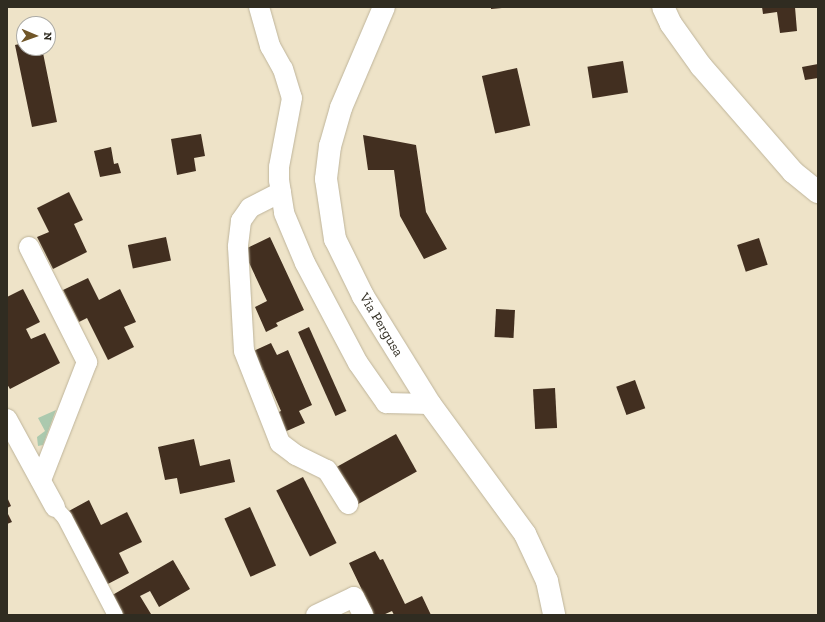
<!DOCTYPE html>
<style>
body{margin:0}
#map{position:relative;width:825px;height:622px;overflow:hidden;background:#eee3c8;font-family:"Zilla Slab",serif}
div>[style]{position:absolute}
[style*='--x']{left:calc(var(--x)*1px);top:calc(var(--y)*1px);width:calc(var(--w)*1px);rotate:calc(var(--a)*1deg)}
.green>*{inset:0;background:#abc9ae}
.building>*{inset:0;background:#422f20;transform-origin:0 0}
.roads{filter:drop-shadow(0 0 1px #beb49a) drop-shadow(0 0 1px #beb49a)}
.pedestrian>*{height:15px;margin:-7.5px;padding:0 7.5px;transform-origin:7.5px;border-radius:7.5px;background:#fff}
.minor>*{height:20px;margin:-10px;padding:0 10px;transform-origin:10px;border-radius:10px;background:#fff}
.tertiary>*{height:22px;margin:-11px;padding:0 11px;transform-origin:11px;border-radius:11px;background:#fff}
.secondary>*{height:22px;margin:-11px;padding:0 11px;transform-origin:11px;border-radius:11px;background:#fff}
span{translate:-50% -50%;white-space:nowrap;text-align:center;line-height:1.15;-webkit-text-stroke:4px #fff;paint-order:stroke}
.street-label{font-size:14px;color:#302c21}
.frame{position:absolute;inset:0;border:8px solid #302c21;pointer-events:none}
.north{position:absolute;left:16px;top:16px;width:40px;height:40px;box-sizing:border-box;background:#fff;border:1px solid #acaba6;border-radius:50%;rotate:92deg;font-size:11px;font-weight:700;line-height:16px;text-align:center;color:#302c21}
.north::after{content:'';display:block;margin:auto;width:14px;height:18px;background:#715628;clip-path:polygon(50% 0,100% 100%,50% 72%,0 100%)}
</style>
<div id="map">
<div class="green">
<i style="clip-path:polygon(56px 410px,43px 445px,38px 446px,37px 437px,45px 431px,38px 418px)"></i>
</div>
<div class="building">
<i style="clip-path:polygon(491px 7px,502px 7px,502px 8px,491px 9px)"></i>
<i style="clip-path:polygon(762px 7px,795px 7px,797px 31px,780px 33px,777px 12px,763px 14px)"></i>
<i style="clip-path:polygon(24px 43px,24px 48px,42px 48px,57px 122px,32px 127px,15px 45px)"></i>
<i style="left:623px;top:61px;width:32px;height:36px;rotate:81deg"></i>
<i style="clip-path:polygon(818px 64px,818px 78px,805px 80px,802px 67px)"></i>
<i style="left:517px;top:68px;width:59px;height:36px;rotate:77deg"></i>
<i style="clip-path:polygon(201px 134px,205px 156px,194px 158px,196px 171px,177px 175px,171px 139px)"></i>
<i style="clip-path:polygon(363px 135px,416px 145px,426px 212px,447px 249px,424px 259px,400px 216px,394px 170px,368px 170px)"></i>
<i style="clip-path:polygon(111px 147px,114px 164px,118px 163px,121px 173px,100px 177px,94px 151px)"></i>
<i style="clip-path:polygon(69px 192px,83px 220px,74px 224px,87px 252px,53px 269px,37px 237px,49px 232px,37px 208px)"></i>
<i style="left:166px;top:237px;width:24px;height:39px;rotate:78deg"></i>
<i style="clip-path:polygon(270px 237px,304px 310px,276px 323px,278px 326px,266px 332px,255px 307px,267px 301px,243px 250px)"></i>
<i style="left:759px;top:238px;width:28px;height:23px;rotate:72deg"></i>
<i style="clip-path:polygon(88px 278px,99px 300px,120px 289px,136px 322px,124px 327px,134px 347px,108px 360px,87px 318px,79px 322px,63px 290px)"></i>
<i style="clip-path:polygon(23px 289px,40px 322px,26px 329px,31px 339px,45px 333px,60px 363px,10px 389px,7px 384px,7px 297px)"></i>
<i style="left:496px;top:309px;width:19px;height:28px;rotate:3deg"></i>
<i style="left:309px;top:327px;width:92px;height:12px;rotate:66deg"></i>
<i style="clip-path:polygon(271px 343px,277px 355px,288px 350px,312px 405px,299px 411px,305px 423px,282px 433px,274px 414px,281px 411px,263px 370px,256px 373px,247px 354px)"></i>
<i style="left:635px;top:380px;width:30px;height:20px;rotate:70deg"></i>
<i style="left:555px;top:388px;width:40px;height:22px;rotate:87deg"></i>
<i style="left:396px;top:434px;width:43px;height:68px;rotate:61deg"></i>
<i style="clip-path:polygon(194px 439px,200px 466px,230px 459px,235px 482px,180px 494px,177px 478px,165px 480px,158px 447px)"></i>
<i style="left:303px;top:477px;width:74px;height:30px;rotate:63deg"></i>
<i style="clip-path:polygon(7px 497px,11px 506px,7px 508px)"></i>
<i style="clip-path:polygon(89px 500px,101px 525px,127px 512px,142px 542px,119px 553px,129px 573px,104px 586px,67px 512px)"></i>
<i style="left:250px;top:507px;width:64px;height:28px;rotate:66deg"></i>
<i style="clip-path:polygon(7px 512px,12px 522px,7px 524px)"></i>
<i style="clip-path:polygon(375px 551px,380px 560px,383px 559px,405px 604px,422px 596px,431px 615px,394px 615px,392px 611px,383px 615px,374px 615px,349px 563px)"></i>
<i style="clip-path:polygon(173px 560px,190px 589px,159px 607px,150px 591px,140px 596px,151px 614px,120px 615px,109px 597px)"></i>
</div>
<div class="roads">
<div class="pedestrian">
<i style="--x:55;--y:507;--w:13;--a:48"></i>
<i style="--x:64;--y:517;--w:110;--a:62.5"></i>
</div>
<div class="minor">
<i style="--x:259;--y:7;--w:41;--a:74.2"></i>
<i style="--x:270;--y:46;--w:26;--a:61"></i>
<i style="--x:283;--y:69;--w:30;--a:73"></i>
<i style="--x:292;--y:98;--w:70;--a:100.7"></i>
<i style="--x:279;--y:167;--w:13;--a:90"></i>
<i style="--x:279;--y:180;--w:33;--a:81"></i>
<i style="--x:284;--y:213;--w:54;--a:67.2"></i>
<i style="--x:305;--y:263;--w:113;--a:62.1"></i>
<i style="--x:358;--y:363;--w:49;--a:55"></i>
<i style="--x:386;--y:403;--w:44;--a:1.3"></i>
<i style="--x:281;--y:192;--w:35;--a:153"></i>
<i style="--x:250;--y:208;--w:16;--a:125"></i>
<i style="--x:241;--y:221;--w:26;--a:97"></i>
<i style="--x:238;--y:247;--w:104;--a:86.7"></i>
<i style="--x:244;--y:351;--w:99;--a:68.6"></i>
<i style="--x:280;--y:443;--w:20;--a:37"></i>
<i style="--x:296;--y:455;--w:34;--a:26"></i>
<i style="--x:327;--y:470;--w:40;--a:58"></i>
<i style="--x:29;--y:247;--w:129;--a:63.2"></i>
<i style="--x:87;--y:362;--w:127;--a:111.3"></i>
<i style="--x:7;--y:419;--w:100;--a:61.4"></i>
<i style="--x:316;--y:615;--w:42;--a:-25.3"></i>
<i style="--x:354;--y:597;--w:20;--a:63"></i>
</div>
<div class="tertiary">
<i style="--x:663;--y:7;--w:19;--a:65"></i>
<i style="--x:671;--y:24;--w:52;--a:54.5"></i>
<i style="--x:701;--y:66;--w:140;--a:49"></i>
<i style="--x:793;--y:172;--w:32;--a:39"></i>
</div>
<div class="secondary">
<i style="--x:384;--y:7;--w:110;--a:113.1"></i>
<i style="--x:341;--y:108;--w:40;--a:106"></i>
<i style="--x:330;--y:146;--w:33;--a:97"></i>
<i style="--x:326;--y:179;--w:61;--a:81.5"></i>
<i style="--x:335;--y:239;--w:64;--a:63.8"></i>
<i style="--x:363;--y:296;--w:127;--a:58.2"></i>
<i style="--x:430;--y:404;--w:161;--a:53.8"></i>
<i style="--x:525;--y:534;--w:52;--a:64.9"></i>
<i style="--x:547;--y:581;--w:35;--a:78"></i>
</div>
</div>
<div class="street-label">
<span style="left:381px;top:325px;rotate:59deg">Via Pergusa</span>
</div>
<div class="frame"></div>
<div class="north">N</div>
</div>
